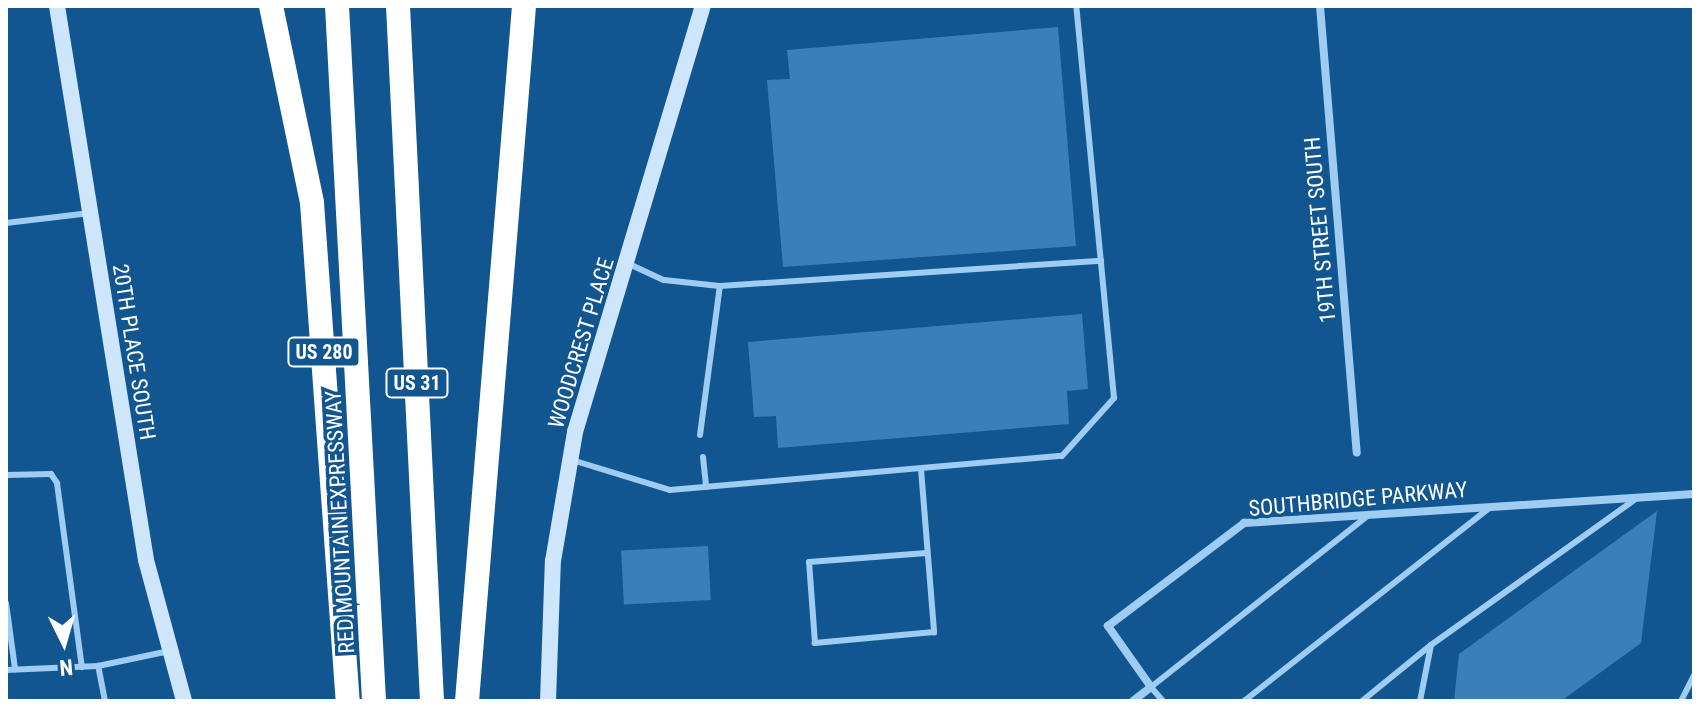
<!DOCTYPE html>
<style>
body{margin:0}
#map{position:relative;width:1700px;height:707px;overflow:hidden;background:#125691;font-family:"Roboto Condensed",sans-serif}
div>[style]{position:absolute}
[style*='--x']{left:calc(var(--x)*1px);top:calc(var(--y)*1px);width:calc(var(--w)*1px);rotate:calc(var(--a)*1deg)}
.building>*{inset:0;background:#3b7fb9;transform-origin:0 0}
.lane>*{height:6px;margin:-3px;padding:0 3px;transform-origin:3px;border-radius:3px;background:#9eccf2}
.street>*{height:8px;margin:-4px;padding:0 4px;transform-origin:4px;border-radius:4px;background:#9eccf2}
.secondary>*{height:16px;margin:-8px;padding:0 8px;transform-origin:8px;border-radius:8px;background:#cde6fc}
.highway>*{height:24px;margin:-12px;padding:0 12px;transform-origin:12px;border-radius:12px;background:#fff}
span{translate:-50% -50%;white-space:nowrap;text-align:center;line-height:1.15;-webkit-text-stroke:7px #125691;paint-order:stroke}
.shield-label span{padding:2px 6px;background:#125691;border:2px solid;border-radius:6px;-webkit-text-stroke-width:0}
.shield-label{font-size:20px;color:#fff;font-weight:700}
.street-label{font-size:22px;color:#fff}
.frame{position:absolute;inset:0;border:8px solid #fff;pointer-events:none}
.north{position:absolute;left:24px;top:603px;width:80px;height:80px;-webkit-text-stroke:6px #125691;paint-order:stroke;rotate:175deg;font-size:22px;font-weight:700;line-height:32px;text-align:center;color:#fff}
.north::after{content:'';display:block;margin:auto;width:28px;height:36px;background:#fff;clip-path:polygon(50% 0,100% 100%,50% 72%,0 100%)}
</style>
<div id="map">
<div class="building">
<i style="clip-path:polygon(1058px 27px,1076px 246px,783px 267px,767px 80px,790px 79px,787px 50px)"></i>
<i style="clip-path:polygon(1082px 314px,1088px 389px,1067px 391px,1069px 424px,778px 448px,776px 416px,754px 417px,748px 342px)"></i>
<i style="clip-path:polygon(1657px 511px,1641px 643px,1561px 701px,1454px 701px,1459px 654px)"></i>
<i style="left:708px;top:546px;width:54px;height:87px;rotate:87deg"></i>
</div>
<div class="lane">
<i style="--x:6;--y:223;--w:85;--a:-6.8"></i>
<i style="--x:629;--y:264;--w:38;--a:25"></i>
<i style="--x:664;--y:280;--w:56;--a:6.1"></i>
<i style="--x:700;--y:435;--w:150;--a:-82.4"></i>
<i style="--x:720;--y:286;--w:382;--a:-3.8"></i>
<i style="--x:703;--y:457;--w:30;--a:84"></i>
<i style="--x:572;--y:460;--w:102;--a:17"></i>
<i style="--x:670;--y:490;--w:393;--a:-5"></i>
<i style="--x:1062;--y:456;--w:78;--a:-48.1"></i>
<i style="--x:1114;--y:398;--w:394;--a:-95.5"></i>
<i style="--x:921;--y:469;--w:164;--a:85.4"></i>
<i style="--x:934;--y:632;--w:120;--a:174.7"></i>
<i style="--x:815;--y:643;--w:81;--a:-94.2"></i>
<i style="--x:809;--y:562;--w:118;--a:-4.4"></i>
<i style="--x:6;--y:475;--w:45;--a:-1.3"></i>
<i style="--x:51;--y:474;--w:11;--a:56"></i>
<i style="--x:57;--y:483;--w:186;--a:82.3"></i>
<i style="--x:6;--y:603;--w:67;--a:82.2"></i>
<i style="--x:6;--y:670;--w:92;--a:-2.5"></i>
<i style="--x:105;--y:701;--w:36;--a:-101"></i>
<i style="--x:98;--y:666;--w:73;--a:-11.9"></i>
<i style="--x:1163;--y:701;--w:18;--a:-131"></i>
<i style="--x:1151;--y:687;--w:278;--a:-38.3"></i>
<i style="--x:1244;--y:701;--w:312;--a:-38.2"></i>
<i style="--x:1362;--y:701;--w:89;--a:-39.1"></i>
<i style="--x:1420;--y:701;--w:57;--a:-78.9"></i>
<i style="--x:1431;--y:645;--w:252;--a:-35.5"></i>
<i style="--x:1681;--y:701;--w:29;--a:-63"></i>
</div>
<div class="street">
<i style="--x:1320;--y:6;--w:448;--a:85.3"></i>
<i style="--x:1133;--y:701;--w:23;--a:-38"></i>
<i style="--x:1151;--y:687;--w:75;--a:-125.2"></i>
<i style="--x:1108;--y:626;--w:171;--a:-37.1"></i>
<i style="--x:1244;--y:523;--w:451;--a:-3.7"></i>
</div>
<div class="secondary">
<i style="--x:57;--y:6;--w:561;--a:80.87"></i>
<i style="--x:146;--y:560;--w:146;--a:74.9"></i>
<i style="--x:548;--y:701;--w:140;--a:-88"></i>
<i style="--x:553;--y:561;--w:131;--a:-80.3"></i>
<i style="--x:575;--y:432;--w:445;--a:-73.3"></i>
</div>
<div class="highway">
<i style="--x:271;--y:6;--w:201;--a:78.2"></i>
<i style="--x:312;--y:203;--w:499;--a:85.9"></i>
<i style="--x:337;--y:6;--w:696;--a:86.95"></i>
<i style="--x:398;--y:6;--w:696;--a:87.2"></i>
<i style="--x:467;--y:701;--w:697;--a:-85.31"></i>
</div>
<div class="shield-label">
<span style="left:324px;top:352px">US 280</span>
<span style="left:417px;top:383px">US 31</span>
</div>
<div class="street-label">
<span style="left:1320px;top:230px;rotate:-95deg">19TH STREET SOUTH</span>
<span style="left:581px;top:343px;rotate:-73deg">WOODCREST PLACE</span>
<span style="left:134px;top:352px;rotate:81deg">20TH PLACE SOUTH</span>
<span style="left:1358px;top:499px;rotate:-5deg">SOUTHBRIDGE PARKWAY</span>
<span style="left:340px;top:522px;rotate:-93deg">RED MOUNTAIN EXPRESSWAY</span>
</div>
<div class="frame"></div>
<div class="north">N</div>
</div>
